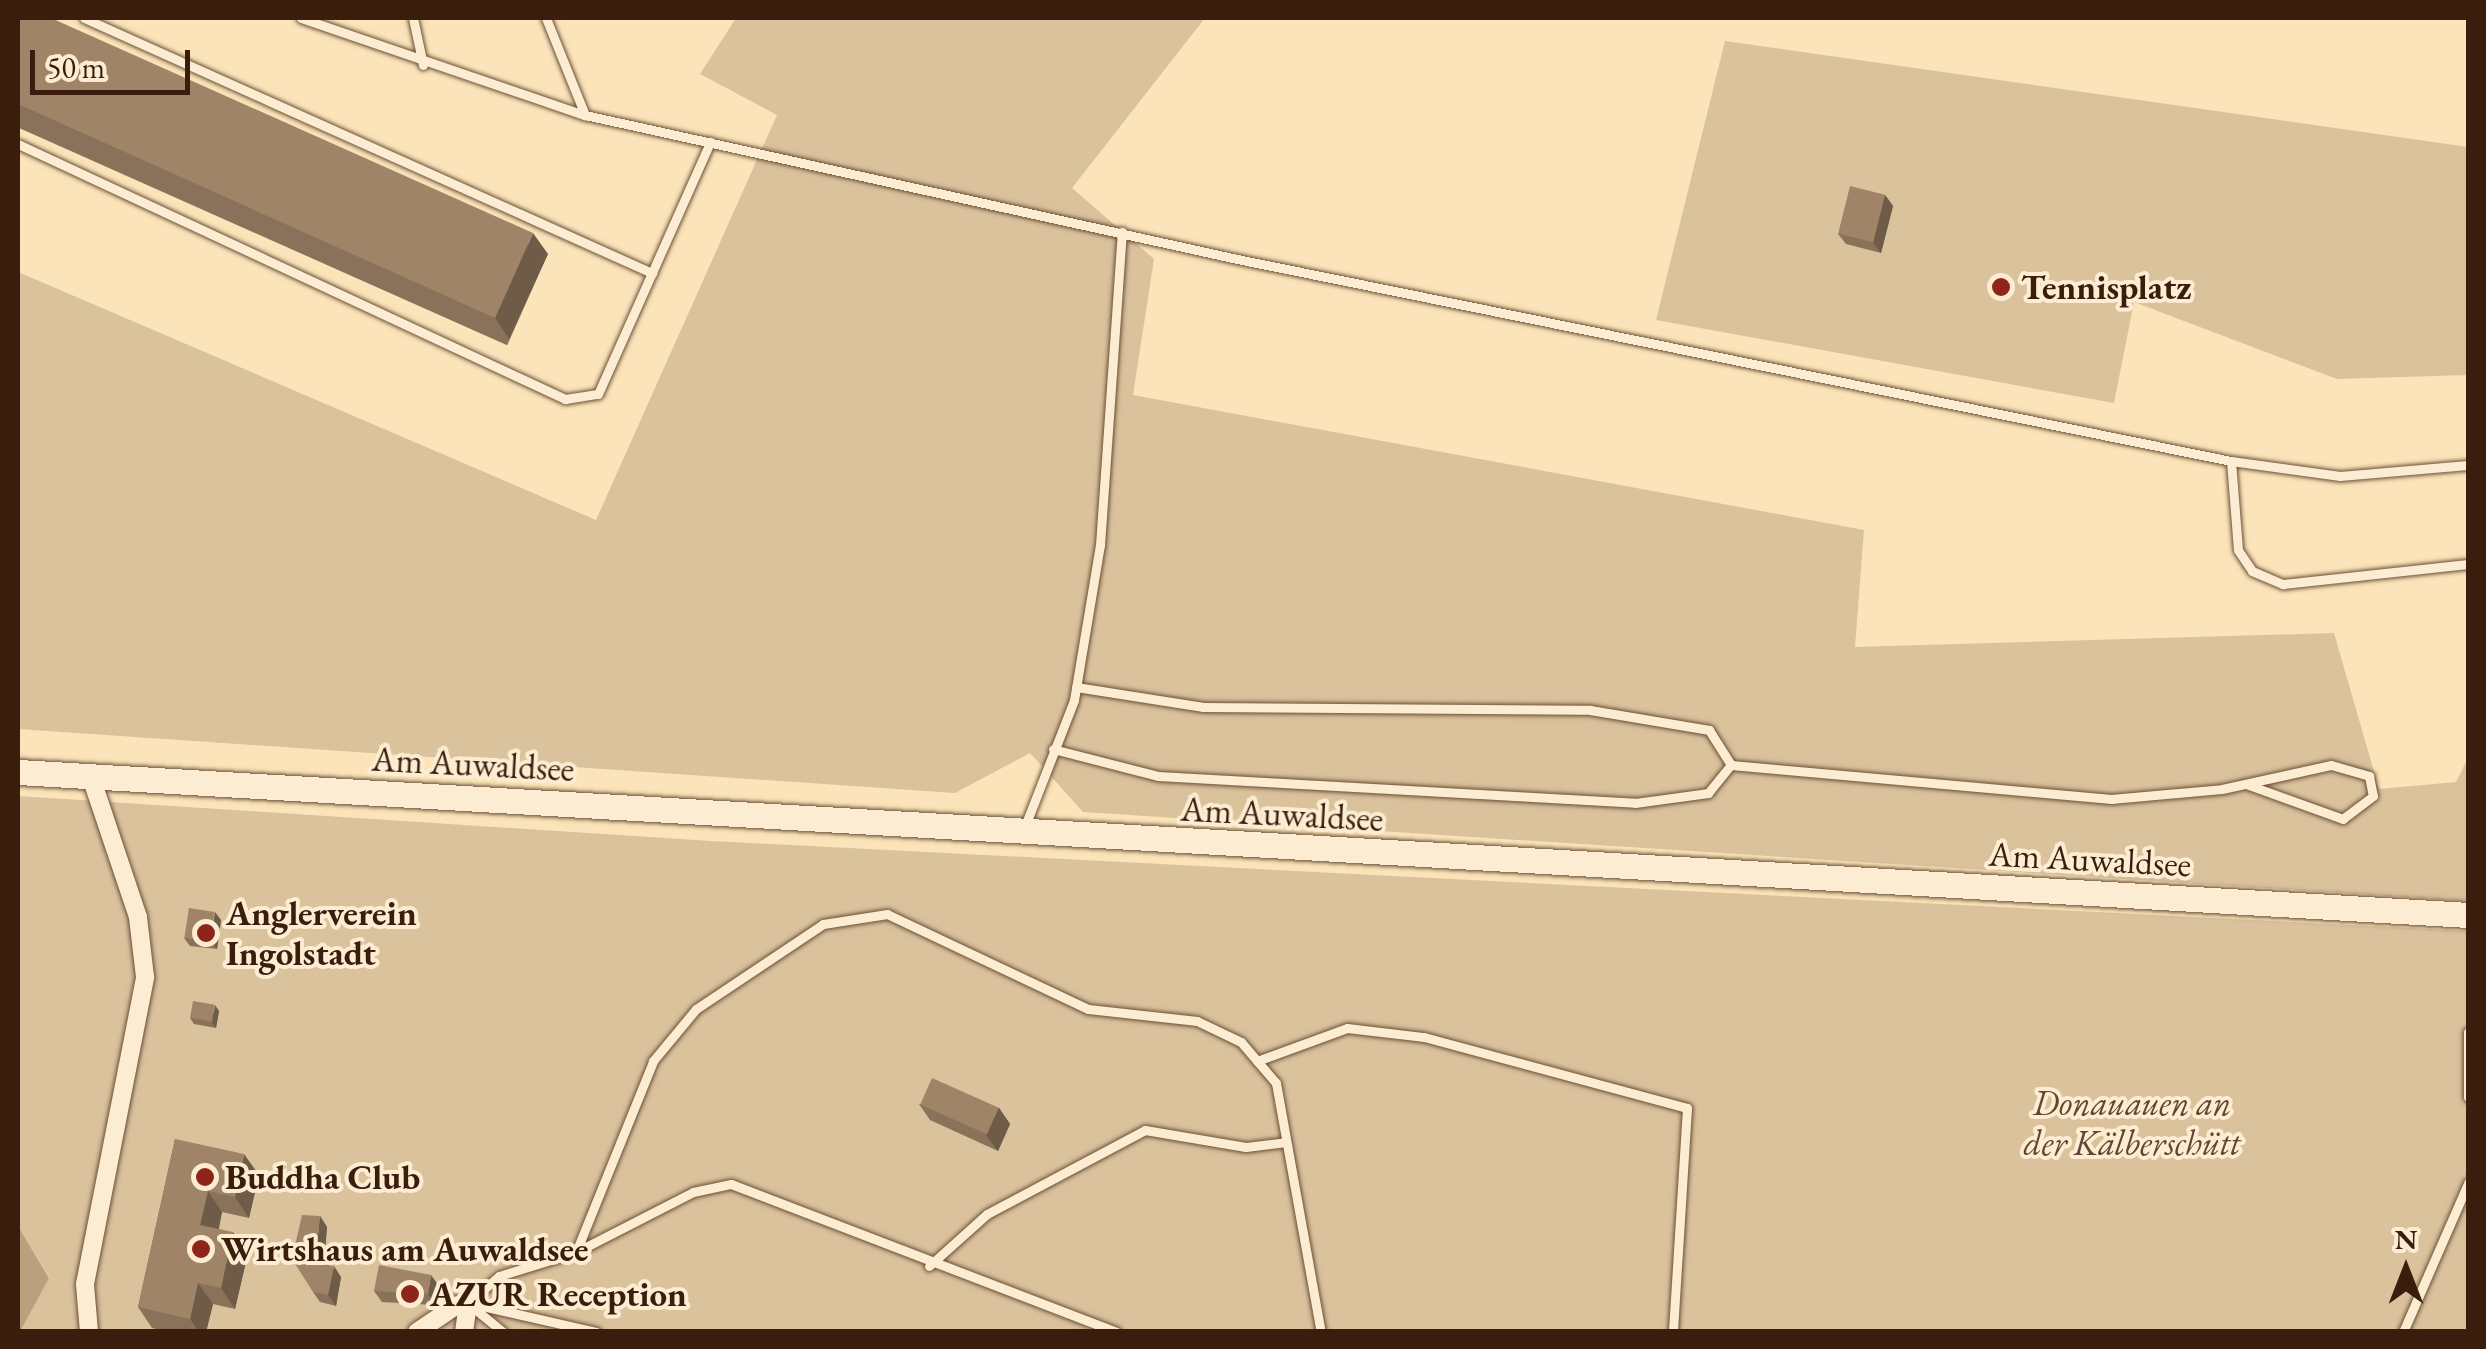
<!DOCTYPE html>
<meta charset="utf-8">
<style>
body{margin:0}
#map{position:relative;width:2486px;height:1349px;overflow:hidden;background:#fbe4b9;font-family:"EB Garamond",serif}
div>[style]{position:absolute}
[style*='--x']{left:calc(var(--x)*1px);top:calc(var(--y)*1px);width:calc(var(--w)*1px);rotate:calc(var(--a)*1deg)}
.green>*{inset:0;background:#dac29c}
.water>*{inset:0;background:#baa07f}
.roads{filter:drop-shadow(0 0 2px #6b4f39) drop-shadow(0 0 2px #6b4f39)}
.lane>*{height:9px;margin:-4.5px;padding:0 4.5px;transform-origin:4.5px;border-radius:4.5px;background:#fcedd2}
.street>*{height:18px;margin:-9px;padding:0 9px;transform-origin:9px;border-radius:9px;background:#fcedd2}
.secondary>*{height:25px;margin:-12.5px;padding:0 12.5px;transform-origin:12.5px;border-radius:12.5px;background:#fcedd2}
.wall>*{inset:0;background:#897259;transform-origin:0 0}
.shaded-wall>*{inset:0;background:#6f5c48}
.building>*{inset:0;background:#9f8467;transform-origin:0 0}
.dots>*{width:28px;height:28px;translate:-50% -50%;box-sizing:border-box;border:5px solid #fcedd2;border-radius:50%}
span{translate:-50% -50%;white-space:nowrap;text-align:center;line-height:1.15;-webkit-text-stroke:8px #fcedd2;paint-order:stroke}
.poi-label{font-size:35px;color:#3b1d0e;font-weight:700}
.left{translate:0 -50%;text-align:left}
.street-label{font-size:35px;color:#3b1d0e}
.park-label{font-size:35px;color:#634632;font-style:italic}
.frame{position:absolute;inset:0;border:20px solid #3b1d0e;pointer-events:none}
.north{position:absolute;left:2356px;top:1219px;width:100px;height:100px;-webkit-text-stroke:8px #fcedd2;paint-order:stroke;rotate:0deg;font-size:28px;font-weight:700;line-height:40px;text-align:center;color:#3b1d0e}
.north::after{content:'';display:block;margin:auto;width:35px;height:45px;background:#3b1d0e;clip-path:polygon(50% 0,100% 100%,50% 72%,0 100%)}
.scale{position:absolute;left:30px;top:50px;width:160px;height:45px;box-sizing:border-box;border:5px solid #3b1d0e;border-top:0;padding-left:12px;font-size:30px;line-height:35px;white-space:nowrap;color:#3b1d0e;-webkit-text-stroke:8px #fcedd2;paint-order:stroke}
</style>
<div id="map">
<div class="green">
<i style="clip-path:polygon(736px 18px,1205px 18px,1072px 188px,1154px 259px,1133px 395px,1864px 530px,1855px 647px,2334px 633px,2379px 789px,2456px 782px,2468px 758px,2468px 901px,1083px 812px,1030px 753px,955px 793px,18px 729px,18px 272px,596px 520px,777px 115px,700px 74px)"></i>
<i style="clip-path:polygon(1725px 41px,2468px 147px,2468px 375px,2337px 379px,2134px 302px,2114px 403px,1656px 320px)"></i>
<i style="clip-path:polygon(18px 796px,711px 841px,2468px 931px,2468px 1331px,20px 1332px,49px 1277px,18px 1226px)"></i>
</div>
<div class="water">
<i style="clip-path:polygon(18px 1226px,49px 1278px,20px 1332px,18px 1331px)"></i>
</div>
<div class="roads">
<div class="lane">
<i style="--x:84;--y:18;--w:623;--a:24.18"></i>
<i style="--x:301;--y:18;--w:300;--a:18.9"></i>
<i style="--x:585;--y:115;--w:673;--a:12.45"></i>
<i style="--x:1242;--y:260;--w:1009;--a:11.49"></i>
<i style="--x:2231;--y:461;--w:110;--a:7.8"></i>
<i style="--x:2340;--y:476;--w:128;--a:-4.9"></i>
<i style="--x:413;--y:18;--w:48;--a:78"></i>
<i style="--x:546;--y:18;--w:105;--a:68.1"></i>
<i style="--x:18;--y:144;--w:604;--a:24.99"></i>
<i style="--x:565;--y:399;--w:33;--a:-9"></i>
<i style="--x:598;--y:394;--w:276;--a:-66"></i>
<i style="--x:2231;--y:461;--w:89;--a:85.5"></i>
<i style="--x:2238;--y:550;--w:25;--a:56"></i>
<i style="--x:2252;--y:571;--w:34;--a:23"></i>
<i style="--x:2283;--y:584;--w:186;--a:-6.2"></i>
<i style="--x:1076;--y:687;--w:129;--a:8.9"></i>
<i style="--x:1203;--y:707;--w:387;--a:0.4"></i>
<i style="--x:1590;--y:710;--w:121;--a:9.5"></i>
<i style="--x:1709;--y:730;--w:41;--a:57.8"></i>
<i style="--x:1053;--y:749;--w:108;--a:14.4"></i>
<i style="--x:1158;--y:776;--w:478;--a:3.2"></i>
<i style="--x:1635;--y:803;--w:74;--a:-7.8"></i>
<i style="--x:1708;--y:793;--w:36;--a:-51"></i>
<i style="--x:1731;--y:765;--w:382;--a:5.1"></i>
<i style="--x:2111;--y:799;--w:111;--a:-5.1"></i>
<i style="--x:2222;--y:789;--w:112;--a:-12.4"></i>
<i style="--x:2331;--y:765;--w:40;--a:16"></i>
<i style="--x:2369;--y:776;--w:20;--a:79"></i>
<i style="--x:2373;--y:796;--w:38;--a:143"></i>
<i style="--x:2343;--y:819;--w:103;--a:-160.2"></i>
<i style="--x:1025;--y:826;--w:135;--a:-68.7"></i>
<i style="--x:1074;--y:700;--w:157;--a:-80.5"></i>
<i style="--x:1100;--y:545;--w:314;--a:-86"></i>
<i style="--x:2468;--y:1032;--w:65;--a:90"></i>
<i style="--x:1257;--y:1061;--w:96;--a:-20.1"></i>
<i style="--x:1347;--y:1028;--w:78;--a:6.7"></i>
<i style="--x:1424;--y:1037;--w:272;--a:15.1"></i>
<i style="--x:1687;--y:1108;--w:224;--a:93.6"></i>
<i style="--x:576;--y:1252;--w:131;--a:-27.1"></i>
<i style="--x:693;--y:1192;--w:39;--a:-12"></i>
<i style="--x:731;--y:1184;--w:413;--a:21"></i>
<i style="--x:929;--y:1266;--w:78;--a:-41.9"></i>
<i style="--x:987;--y:1214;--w:179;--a:-28"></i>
<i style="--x:1145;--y:1130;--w:102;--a:9.6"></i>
<i style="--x:1246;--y:1147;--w:38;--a:-7"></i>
<i style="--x:468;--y:1303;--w:41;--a:-41.1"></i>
<i style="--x:499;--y:1276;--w:81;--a:-17.3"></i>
<i style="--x:576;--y:1252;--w:206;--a:-68"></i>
<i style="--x:653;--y:1061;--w:67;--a:-50.4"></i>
<i style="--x:696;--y:1009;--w:153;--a:-33.8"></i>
<i style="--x:823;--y:924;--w:65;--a:-8.9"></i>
<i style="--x:887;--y:914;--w:222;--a:25.3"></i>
<i style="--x:1088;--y:1009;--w:110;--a:6.3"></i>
<i style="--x:1197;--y:1021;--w:49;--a:25.5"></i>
<i style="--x:1241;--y:1042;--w:54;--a:49.5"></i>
<i style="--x:1276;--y:1083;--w:253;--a:79.8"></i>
<i style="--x:469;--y:1303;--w:131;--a:12.8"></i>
<i style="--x:470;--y:1305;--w:43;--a:39.3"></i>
<i style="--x:2403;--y:1332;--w:163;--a:-66.4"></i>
</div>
<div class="street">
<i style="--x:89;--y:1332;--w:48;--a:-94.8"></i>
<i style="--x:85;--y:1284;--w:313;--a:-78.9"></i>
<i style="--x:145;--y:977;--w:60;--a:-96.7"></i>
<i style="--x:138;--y:917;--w:148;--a:-108.6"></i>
<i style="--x:417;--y:1332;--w:48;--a:-34"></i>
<i style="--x:464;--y:1332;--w:29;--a:-82"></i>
</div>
<div class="secondary">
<i style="--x:18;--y:772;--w:2454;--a:3.34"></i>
</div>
</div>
<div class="wall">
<i style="left:18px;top:18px;width:580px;height:100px;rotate:24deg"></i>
<i style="clip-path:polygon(1885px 195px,1893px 206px,1881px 253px,1846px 244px,1838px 234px)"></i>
<i style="clip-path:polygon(221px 920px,217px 949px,190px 946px,184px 938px)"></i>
<i style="clip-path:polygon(219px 1011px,216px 1028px,194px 1024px,190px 1018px)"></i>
<i style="clip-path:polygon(919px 1104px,999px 1108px,1010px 1124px,998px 1151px,930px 1120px)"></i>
<i style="clip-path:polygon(175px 1139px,259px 1175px,249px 1218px,222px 1212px,219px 1229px,248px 1253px,235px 1309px,213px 1304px,206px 1332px,169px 1332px,152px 1328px,138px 1307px)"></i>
<i style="clip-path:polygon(320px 1216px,327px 1227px,324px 1264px,341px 1277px,336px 1306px,320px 1302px,313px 1292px)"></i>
<i style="clip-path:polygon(439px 1286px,435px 1305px,382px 1302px,374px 1291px)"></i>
</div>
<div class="shaded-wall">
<i style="clip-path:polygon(1885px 195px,1893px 206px,1881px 253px,1873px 243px)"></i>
<i style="clip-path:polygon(533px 233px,548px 254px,509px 339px,495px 318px)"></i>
<i style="clip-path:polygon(215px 912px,221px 920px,217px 949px,211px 940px)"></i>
<i style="clip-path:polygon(215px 1005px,219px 1011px,216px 1028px,212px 1023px)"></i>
<i style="clip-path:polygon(999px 1108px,1010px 1124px,998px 1151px,986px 1135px)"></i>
<i style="clip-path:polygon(244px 1154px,259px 1175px,249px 1218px,235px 1197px)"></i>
<i style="clip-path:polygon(208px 1191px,222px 1212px,215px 1245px,200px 1225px)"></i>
<i style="clip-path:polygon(320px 1216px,327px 1227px,323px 1274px,315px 1263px)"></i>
<i style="clip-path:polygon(233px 1232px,248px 1253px,235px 1309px,221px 1288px)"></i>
<i style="clip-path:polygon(334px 1266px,341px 1277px,336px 1306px,328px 1295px)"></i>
<i style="clip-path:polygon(431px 1275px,439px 1286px,435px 1305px,428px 1294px)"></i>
<i style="clip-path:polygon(198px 1283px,213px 1304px,206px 1332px,199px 1332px,190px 1319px)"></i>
</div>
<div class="building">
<i style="clip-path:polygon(18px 18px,51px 18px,533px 233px,495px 318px,18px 104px)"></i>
<i style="left:1850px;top:186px;width:36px;height:49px;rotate:14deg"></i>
<i style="left:189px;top:908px;width:26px;height:30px;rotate:9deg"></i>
<i style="left:193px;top:1001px;width:22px;height:17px;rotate:10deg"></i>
<i style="left:932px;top:1078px;width:73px;height:29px;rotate:24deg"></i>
<i style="clip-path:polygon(175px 1139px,244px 1154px,235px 1197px,208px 1191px,200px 1225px,233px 1232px,221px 1288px,198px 1283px,190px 1319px,138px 1307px)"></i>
<i style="clip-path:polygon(302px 1215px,320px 1216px,315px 1263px,334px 1266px,328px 1295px,313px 1292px,292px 1259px)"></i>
<i style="clip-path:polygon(379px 1265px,431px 1275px,428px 1294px,374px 1291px)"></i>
</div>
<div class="dots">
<i style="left:2001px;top:287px;background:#8f2418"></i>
<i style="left:206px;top:933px;background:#8f2418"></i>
<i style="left:205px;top:1177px;background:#8f2418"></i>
<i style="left:201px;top:1249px;background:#8f2418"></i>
<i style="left:410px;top:1294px;background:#8f2418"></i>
</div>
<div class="poi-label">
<span class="left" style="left:2021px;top:287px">Tennisplatz</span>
<span class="left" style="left:226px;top:933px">Anglerverein<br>Ingolstadt</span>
<span class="left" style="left:225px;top:1177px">Buddha Club</span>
<span class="left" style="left:221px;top:1249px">Wirtshaus am Auwaldsee</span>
<span class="left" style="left:430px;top:1294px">AZUR Reception</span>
</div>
<div class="street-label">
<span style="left:473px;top:764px;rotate:3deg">Am Auwaldsee</span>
<span style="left:1282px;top:814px;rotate:3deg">Am Auwaldsee</span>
<span style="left:2090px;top:859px;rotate:3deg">Am Auwaldsee</span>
</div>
<div class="park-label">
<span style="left:2132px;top:1123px">Donauauen an<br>der Kälberschütt</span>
</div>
<div class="frame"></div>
<div class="north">N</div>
<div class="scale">50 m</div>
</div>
